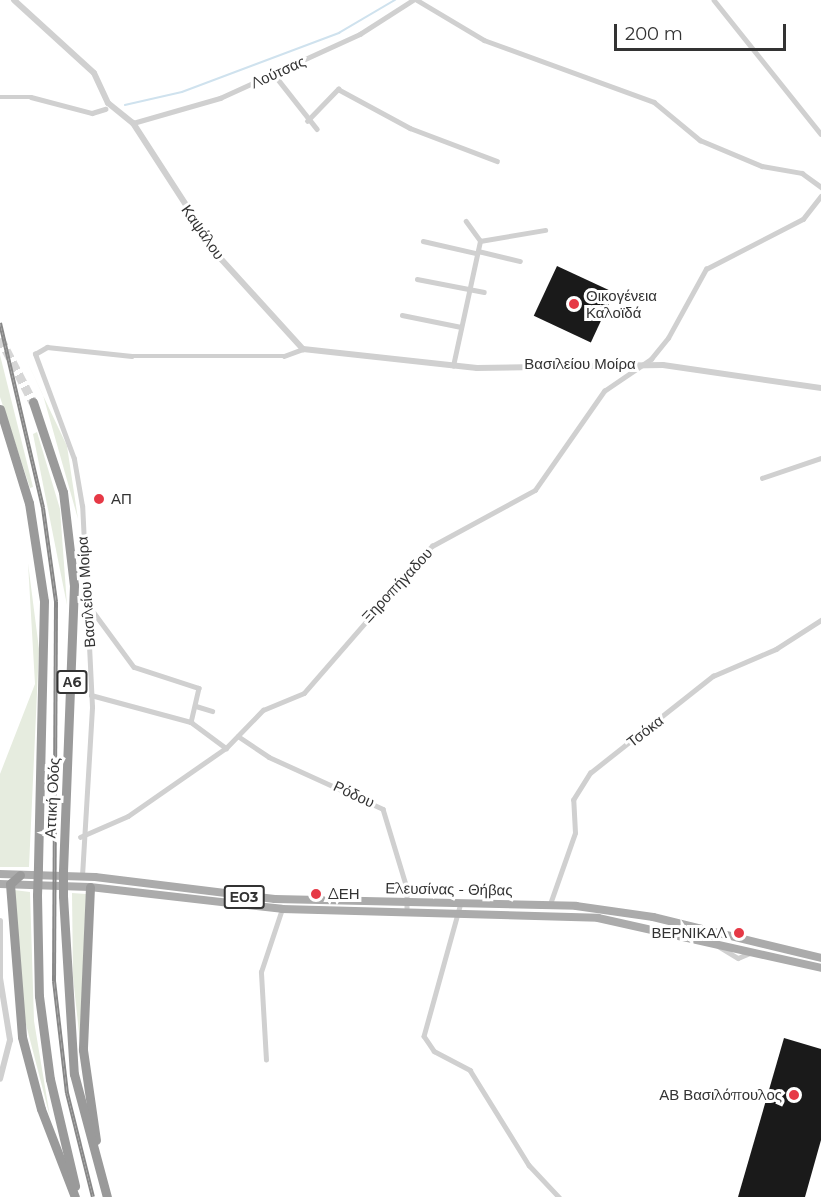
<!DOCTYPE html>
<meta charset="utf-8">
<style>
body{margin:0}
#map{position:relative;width:821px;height:1197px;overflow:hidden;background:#fff;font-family:Montserrat,sans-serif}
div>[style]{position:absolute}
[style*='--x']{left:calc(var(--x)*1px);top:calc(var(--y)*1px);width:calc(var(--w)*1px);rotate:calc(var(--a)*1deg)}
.green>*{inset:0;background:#e6ecdf}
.stream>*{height:1.5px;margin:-0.75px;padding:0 0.75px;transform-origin:0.75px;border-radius:0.75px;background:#cfe2ee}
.building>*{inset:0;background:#1a1a1a;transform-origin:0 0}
.motorway-tunnel>*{height:9px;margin-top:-4.5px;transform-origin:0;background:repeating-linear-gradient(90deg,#d6d6d6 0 9px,transparent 0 13.5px)}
.minor>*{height:4.5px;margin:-2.25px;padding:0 2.25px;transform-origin:2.25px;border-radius:2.25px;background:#d0d0d0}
.tertiary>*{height:6px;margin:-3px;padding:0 3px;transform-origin:3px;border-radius:3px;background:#d0d0d0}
.primary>*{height:8px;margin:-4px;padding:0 4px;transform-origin:4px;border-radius:4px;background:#ababab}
.motorway>*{height:9px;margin:-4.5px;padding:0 4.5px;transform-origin:4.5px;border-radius:4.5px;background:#9a9a9a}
.rail>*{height:4px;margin-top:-2px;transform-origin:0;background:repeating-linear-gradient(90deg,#fff 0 4.5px,#888 0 9px);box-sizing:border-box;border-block:2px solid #888}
.motorway-bridge>*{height:9px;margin:-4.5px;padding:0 4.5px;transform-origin:4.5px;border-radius:4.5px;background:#9a9a9a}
.dots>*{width:16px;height:16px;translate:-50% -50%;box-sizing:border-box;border:3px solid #fff;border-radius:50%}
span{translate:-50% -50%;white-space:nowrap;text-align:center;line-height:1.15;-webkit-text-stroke:6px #fff;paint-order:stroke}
.shield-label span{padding:2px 4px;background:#fff;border:2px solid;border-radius:4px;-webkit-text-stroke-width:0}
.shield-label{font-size:14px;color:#333;font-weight:700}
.street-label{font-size:15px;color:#333}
.poi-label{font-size:15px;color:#333}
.left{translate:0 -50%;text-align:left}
.right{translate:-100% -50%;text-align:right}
.scale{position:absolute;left:614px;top:24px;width:172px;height:27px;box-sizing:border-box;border:3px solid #333;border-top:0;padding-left:8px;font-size:18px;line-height:21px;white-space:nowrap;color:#333;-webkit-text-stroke:4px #fff;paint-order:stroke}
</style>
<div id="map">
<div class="green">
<i style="clip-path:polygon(22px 351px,67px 446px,78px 519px,43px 395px)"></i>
<i style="clip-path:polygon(0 355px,33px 487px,30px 488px,0 397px)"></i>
<i style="clip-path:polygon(37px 432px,60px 509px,67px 605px,33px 434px)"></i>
<i style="clip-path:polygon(28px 563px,39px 649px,29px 867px,0 867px,0 774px,35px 684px)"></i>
<i style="clip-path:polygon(14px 890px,30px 892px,34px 1021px,50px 1117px,22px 1009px)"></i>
<i style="clip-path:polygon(72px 893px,86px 894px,80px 1042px,73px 977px)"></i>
</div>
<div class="stream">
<i style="--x:125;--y:105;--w:58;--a:-12.8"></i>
<i style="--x:182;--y:92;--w:168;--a:-20.6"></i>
<i style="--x:339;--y:33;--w:65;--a:-30.5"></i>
</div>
<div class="building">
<i style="left:557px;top:266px;width:63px;height:55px;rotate:25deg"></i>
<i style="clip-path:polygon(784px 1038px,821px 1049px,821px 1140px,805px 1197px,738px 1197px)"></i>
</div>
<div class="motorway-tunnel">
<i style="--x:0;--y:338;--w:72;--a:62.7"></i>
</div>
<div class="minor">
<i style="--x:417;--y:0;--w:78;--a:30.8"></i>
<i style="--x:484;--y:40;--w:181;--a:20"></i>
<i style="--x:654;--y:102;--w:60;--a:39.6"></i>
<i style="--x:700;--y:140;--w:67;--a:22.8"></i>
<i style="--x:762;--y:166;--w:41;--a:9.9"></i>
<i style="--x:802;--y:173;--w:24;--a:36"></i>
<i style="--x:714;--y:0;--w:171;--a:51.4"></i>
<i style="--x:273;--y:73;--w:71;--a:51.8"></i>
<i style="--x:0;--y:97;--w:31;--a:0"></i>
<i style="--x:31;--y:97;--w:63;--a:14.7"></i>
<i style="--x:92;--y:113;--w:14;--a:-17"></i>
<i style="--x:307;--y:121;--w:45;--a:-45.9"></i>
<i style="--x:338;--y:89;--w:82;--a:28.4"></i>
<i style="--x:410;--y:128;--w:93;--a:20.8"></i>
<i style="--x:133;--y:123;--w:91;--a:-16"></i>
<i style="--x:220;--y:98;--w:154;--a:-24.6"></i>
<i style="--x:360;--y:34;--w:63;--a:-32.7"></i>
<i style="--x:423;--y:241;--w:54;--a:12.8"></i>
<i style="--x:480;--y:241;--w:66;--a:-9.6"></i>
<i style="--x:478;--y:251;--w:43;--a:13.4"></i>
<i style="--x:417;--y:279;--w:68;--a:11"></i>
<i style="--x:402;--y:315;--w:60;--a:11.5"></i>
<i style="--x:453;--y:366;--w:128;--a:-77.8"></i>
<i style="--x:480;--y:241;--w:24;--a:-126"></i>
<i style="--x:762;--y:478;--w:62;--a:-18.7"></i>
<i style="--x:84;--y:599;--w:84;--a:53.7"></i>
<i style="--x:134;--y:667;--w:68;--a:17.9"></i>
<i style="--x:199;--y:688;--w:35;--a:103"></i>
<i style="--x:91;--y:695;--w:104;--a:15.1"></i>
<i style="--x:191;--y:722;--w:44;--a:36.6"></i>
<i style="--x:196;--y:706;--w:17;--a:17"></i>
<i style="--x:238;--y:736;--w:37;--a:34"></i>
<i style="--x:269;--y:757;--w:125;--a:24.5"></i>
<i style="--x:383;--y:809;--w:83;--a:73.1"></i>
<i style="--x:407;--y:888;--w:23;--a:90"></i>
<i style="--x:80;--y:837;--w:52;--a:-23.6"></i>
<i style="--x:128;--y:816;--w:119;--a:-34.8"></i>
<i style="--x:226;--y:748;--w:53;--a:-45.8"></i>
<i style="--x:263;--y:710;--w:44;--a:-22.5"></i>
<i style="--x:304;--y:693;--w:195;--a:-49"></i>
<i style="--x:432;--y:546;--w:117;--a:-28.5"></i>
<i style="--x:535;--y:490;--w:121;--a:-55.1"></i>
<i style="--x:604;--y:391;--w:57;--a:-34.2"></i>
<i style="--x:651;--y:359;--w:27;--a:-51"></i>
<i style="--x:668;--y:338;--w:79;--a:-61.2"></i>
<i style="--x:706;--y:269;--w:109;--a:-27.3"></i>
<i style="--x:803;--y:219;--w:29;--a:-52"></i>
<i style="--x:82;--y:876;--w:169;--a:-86.6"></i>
<i style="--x:92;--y:707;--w:201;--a:-92.8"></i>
<i style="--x:82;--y:506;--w:48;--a:-99.7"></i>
<i style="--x:74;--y:459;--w:112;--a:-110.4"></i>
<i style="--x:35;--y:354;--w:14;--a:-30"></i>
<i style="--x:47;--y:347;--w:85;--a:6"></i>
<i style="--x:132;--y:356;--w:152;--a:0"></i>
<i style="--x:284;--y:356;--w:20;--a:-20"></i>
<i style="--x:461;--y:903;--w:138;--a:105.5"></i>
<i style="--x:424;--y:1036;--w:18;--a:56"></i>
<i style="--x:434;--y:1051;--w:41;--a:27.8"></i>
<i style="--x:470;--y:1070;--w:112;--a:58.2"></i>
<i style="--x:529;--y:1165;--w:44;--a:46.8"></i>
<i style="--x:550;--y:904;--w:75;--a:-70.6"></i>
<i style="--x:575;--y:833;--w:33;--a:-93"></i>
<i style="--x:573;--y:800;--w:32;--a:-58"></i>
<i style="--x:590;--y:773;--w:157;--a:-38.3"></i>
<i style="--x:713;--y:676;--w:69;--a:-23.2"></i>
<i style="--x:776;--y:649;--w:54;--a:-32.8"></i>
<i style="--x:718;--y:946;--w:23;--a:31"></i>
<i style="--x:738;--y:958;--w:13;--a:-23"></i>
<i style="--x:266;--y:1060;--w:88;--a:-93.3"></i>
<i style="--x:261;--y:972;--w:66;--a:-71.6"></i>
</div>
<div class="tertiary">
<i style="--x:14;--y:0;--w:108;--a:42.4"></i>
<i style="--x:94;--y:73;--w:33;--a:65"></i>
<i style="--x:108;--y:103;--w:32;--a:39"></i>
<i style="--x:133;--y:123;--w:162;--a:57.1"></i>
<i style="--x:221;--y:259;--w:122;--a:47.7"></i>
<i style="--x:303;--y:349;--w:175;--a:6.2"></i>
<i style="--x:477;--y:368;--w:186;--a:-0.9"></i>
<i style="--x:663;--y:365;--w:160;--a:8.3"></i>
<i style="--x:0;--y:921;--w:57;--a:90"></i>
<i style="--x:0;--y:978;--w:63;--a:80.8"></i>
<i style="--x:10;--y:1040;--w:40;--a:104.4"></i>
</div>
<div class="primary">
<i style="--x:0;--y:874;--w:95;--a:1.8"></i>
<i style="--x:95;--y:877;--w:181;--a:7"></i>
<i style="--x:275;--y:899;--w:301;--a:1.3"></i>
<i style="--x:576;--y:906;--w:78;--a:8.1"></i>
<i style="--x:653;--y:917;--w:173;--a:13.7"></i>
<i style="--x:0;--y:884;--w:90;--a:1.9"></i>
<i style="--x:90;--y:887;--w:193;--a:6.5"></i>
<i style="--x:282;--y:909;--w:316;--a:1.6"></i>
<i style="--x:598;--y:918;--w:229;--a:12.6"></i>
</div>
<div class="motorway">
<i style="--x:33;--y:402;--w:95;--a:71.6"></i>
<i style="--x:63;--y:492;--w:94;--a:83.3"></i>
<i style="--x:74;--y:585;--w:287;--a:92.2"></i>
<i style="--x:0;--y:409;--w:98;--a:72.9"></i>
<i style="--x:29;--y:503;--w:99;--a:81.3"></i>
<i style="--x:44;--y:601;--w:270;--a:91.3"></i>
<i style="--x:20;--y:875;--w:13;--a:138"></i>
<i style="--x:10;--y:884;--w:153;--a:85.5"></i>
<i style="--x:22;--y:1037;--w:74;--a:75.2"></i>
<i style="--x:41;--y:1109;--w:94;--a:68.9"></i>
<i style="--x:90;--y:887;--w:163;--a:92.5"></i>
<i style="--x:83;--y:1050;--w:91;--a:81.8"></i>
<i style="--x:37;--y:895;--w:101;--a:88.9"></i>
<i style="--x:39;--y:996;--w:84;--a:82.5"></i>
<i style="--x:50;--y:1079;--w:110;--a:76.8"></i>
<i style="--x:63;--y:896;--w:178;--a:86.5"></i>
<i style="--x:74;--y:1074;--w:127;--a:75"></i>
</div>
<div class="rail">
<i style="--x:0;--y:323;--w:190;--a:76.9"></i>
<i style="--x:43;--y:508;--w:95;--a:82.1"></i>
<i style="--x:56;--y:602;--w:379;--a:90.3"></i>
<i style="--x:54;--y:981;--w:113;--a:83.4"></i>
<i style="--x:67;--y:1093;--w:107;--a:76"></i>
</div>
<div class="motorway-bridge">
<i style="--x:37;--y:895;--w:24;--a:-88"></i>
<i style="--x:63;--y:896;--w:24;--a:-90"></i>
</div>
<div class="dots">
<i style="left:574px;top:304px;background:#e63946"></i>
<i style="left:99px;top:499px;background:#e63946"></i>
<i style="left:316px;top:894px;background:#e63946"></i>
<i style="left:739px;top:933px;background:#e63946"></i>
<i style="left:794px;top:1095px;background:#e63946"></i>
</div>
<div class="shield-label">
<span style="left:72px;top:682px">Α6</span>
<span style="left:244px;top:897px">ΕΟ3</span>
</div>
<div class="street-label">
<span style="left:278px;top:72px;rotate:-24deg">Λούτσας</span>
<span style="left:203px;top:232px;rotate:55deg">Καψάλου</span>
<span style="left:580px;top:364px">Βασιλείου Μοίρα</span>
<span style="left:397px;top:585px;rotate:-47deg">Ξηροπήγαδου</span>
<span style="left:86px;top:592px;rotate:-94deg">Βασιλείου Μοίρα</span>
<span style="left:645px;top:731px;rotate:-38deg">Τσόκα</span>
<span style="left:354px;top:794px;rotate:25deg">Ρόδου</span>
<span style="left:52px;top:798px;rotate:-87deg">Αττική Οδός</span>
<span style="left:449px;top:889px;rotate:1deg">Ελευσίνας - Θήβας</span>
</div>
<div class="poi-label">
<span class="left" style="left:586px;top:304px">Οικογένεια<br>Καλοϊδά</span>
<span class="left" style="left:111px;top:499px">ΑΠ</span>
<span class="left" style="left:328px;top:894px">ΔΕΗ</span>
<span class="right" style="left:727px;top:933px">ΒΕΡΝΙΚΑΛ</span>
<span class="right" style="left:782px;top:1095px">ΑΒ Βασιλόπουλος</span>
</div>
<div class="scale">200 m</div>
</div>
